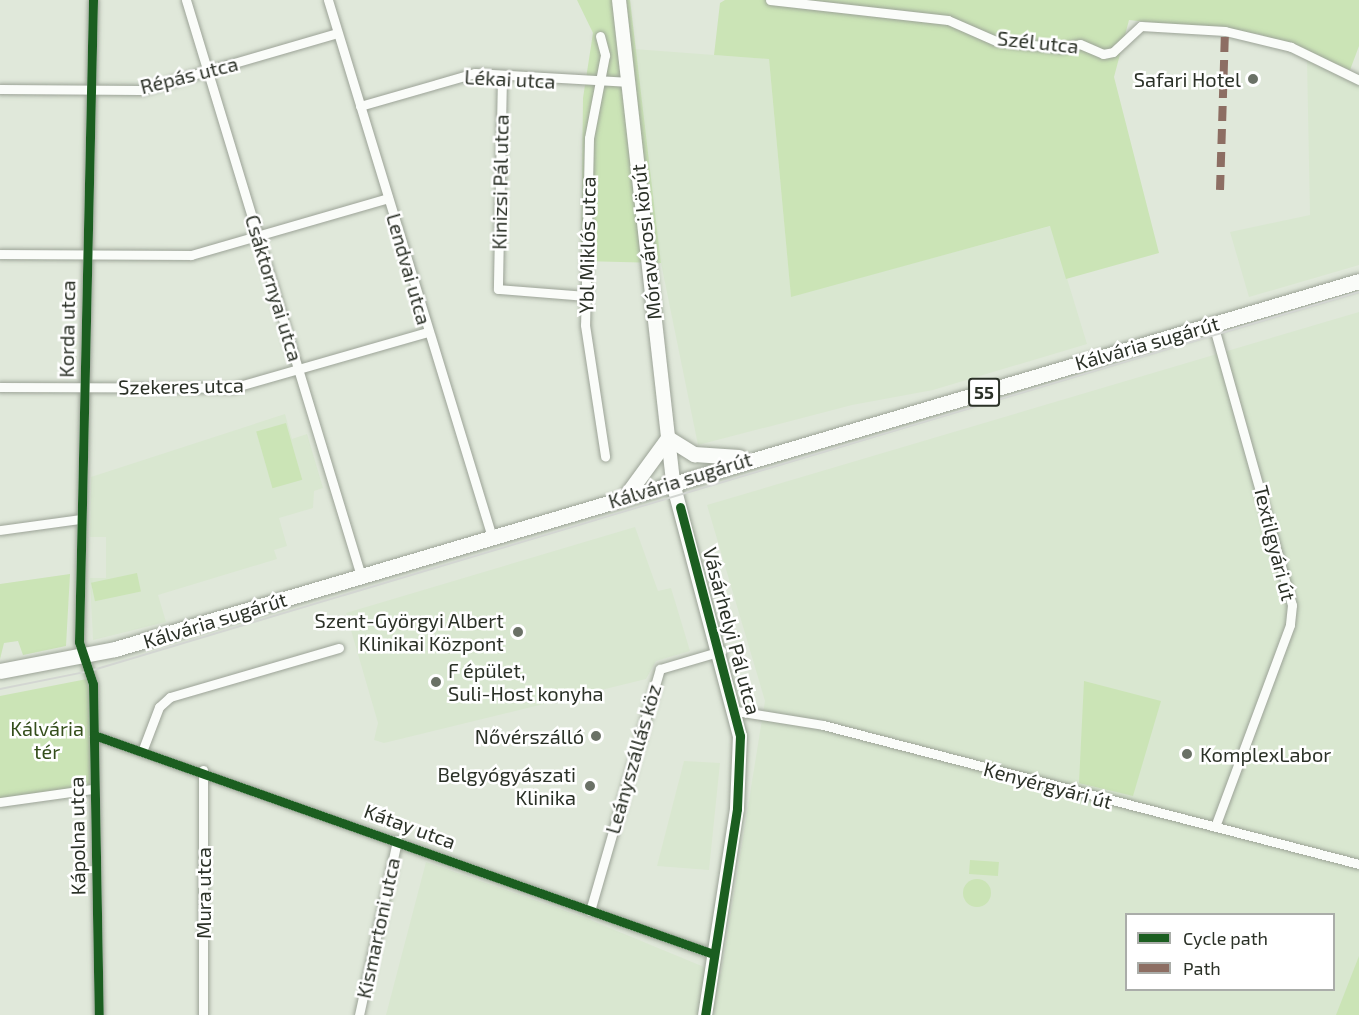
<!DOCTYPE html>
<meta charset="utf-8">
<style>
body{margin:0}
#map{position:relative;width:1359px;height:1015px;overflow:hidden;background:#e0e8da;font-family:"Exo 2",sans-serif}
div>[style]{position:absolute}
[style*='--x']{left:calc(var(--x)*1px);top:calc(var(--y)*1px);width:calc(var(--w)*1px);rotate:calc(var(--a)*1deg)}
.built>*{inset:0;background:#d9e7d0}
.green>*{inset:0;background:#cbe4b6;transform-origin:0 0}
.round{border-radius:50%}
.roads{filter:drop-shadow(0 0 2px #9ca397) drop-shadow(0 0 2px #9ca397)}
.street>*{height:9px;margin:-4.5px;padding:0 4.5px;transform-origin:4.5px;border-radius:4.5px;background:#fafcf9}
.secondary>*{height:14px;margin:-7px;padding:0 7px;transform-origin:7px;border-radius:7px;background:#fafcf9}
.primary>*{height:15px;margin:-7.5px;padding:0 7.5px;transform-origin:7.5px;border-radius:7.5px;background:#fafcf9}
.tram>*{height:1.5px;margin:-0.75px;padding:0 0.75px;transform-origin:0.75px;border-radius:0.75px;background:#d3d6d2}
.quiet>*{height:8px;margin-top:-4px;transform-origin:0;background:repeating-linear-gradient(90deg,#8d6e63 0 15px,transparent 0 23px)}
.cycleway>*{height:9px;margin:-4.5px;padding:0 4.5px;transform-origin:4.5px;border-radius:4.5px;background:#1b5e20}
.dots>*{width:16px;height:16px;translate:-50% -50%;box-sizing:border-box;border:3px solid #fff;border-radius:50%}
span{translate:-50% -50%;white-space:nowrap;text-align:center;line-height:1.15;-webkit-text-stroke:5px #fff;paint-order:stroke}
.shield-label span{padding:2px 4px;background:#fff;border:2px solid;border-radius:4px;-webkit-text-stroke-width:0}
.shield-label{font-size:18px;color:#2b3127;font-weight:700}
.street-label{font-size:20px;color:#2b3127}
.poi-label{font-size:20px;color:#2b3127}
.right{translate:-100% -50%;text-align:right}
.left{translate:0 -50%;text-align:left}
.park-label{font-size:20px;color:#344e1b}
.legend{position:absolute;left:1125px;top:913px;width:210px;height:78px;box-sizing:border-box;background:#fff;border:2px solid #aaada9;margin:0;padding:8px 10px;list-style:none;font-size:18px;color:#2b3127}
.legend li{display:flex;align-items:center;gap:12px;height:30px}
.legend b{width:30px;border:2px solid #aaada9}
</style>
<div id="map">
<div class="built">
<i style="clip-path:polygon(634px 49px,769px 59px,791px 296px,1051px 226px,1087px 344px,933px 390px,852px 405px,698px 445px,661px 263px)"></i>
<i style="clip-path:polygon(1307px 59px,1359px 74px,1359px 265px,1249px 297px,1230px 232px,1310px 215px)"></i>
<i style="clip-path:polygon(evenodd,1359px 312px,1359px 1015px,386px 1015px,426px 862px,588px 919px,721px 974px,765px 701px,707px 505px,1359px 312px,1126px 914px,1334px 914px,1334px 990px,1126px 990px,1126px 914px)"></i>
<i style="clip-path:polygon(285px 414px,292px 439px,307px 434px,323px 488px,314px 491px,313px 508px,279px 518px,287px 546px,274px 550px,277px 559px,158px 595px,166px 622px,93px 640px,90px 578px,106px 578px,106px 537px,90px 537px,91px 477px)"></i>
<i style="clip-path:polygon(635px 527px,658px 591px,671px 588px,690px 651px,656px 661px,646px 679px,384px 743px,374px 740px,378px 723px,346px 613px)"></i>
<i style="clip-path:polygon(684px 761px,720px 763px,709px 870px,657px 866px)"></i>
</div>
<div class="green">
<i style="clip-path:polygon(577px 0,630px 0,661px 263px,581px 261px,583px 98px,593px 33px)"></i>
<i style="clip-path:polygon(725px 0,1359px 0,1359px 46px,1350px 70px,1259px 34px,1129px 20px,1114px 77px,1159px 253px,1066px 279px,1050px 226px,791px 297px,769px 59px,714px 55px,720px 3px)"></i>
<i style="left:286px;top:423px;width:59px;height:31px;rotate:74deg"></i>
<i style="left:137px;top:573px;width:19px;height:47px;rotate:78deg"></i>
<i style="clip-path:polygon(70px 574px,66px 646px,23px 655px,18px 641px,4px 643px,0 659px,0 584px)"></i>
<i style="clip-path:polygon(92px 678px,93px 789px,0 802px,0 696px)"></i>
<i style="clip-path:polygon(1084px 681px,1161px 701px,1133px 796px,1079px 783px)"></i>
<i style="left:970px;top:860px;width:29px;height:14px;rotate:4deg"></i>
<i class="round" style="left:963px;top:879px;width:28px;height:28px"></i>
<i style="clip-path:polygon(1359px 956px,1359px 1015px,1336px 1015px)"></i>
</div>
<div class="roads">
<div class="street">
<i style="--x:93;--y:0;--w:642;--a:91.25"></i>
<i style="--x:79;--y:642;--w:44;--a:71.6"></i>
<i style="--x:93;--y:684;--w:331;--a:89"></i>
<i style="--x:186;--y:0;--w:602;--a:73.1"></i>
<i style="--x:328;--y:0;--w:561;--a:73.02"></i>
<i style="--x:770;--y:0;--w:179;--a:6.4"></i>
<i style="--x:948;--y:20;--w:52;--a:23.6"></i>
<i style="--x:996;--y:41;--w:65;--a:6.1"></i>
<i style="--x:1061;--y:48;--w:19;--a:-12"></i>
<i style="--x:1080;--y:44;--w:25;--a:23"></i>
<i style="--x:1103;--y:54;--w:10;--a:-11"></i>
<i style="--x:1113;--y:52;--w:38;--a:-43"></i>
<i style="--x:1141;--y:26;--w:84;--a:3.4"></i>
<i style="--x:1225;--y:31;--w:68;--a:13.6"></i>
<i style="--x:1291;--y:47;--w:76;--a:25.9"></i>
<i style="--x:600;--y:36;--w:20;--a:75"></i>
<i style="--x:605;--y:55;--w:85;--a:100.9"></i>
<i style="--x:589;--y:138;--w:187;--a:91.2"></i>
<i style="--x:585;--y:325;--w:133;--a:81.3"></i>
<i style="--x:502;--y:75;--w:214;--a:91.1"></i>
<i style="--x:498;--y:289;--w:87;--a:4.6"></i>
<i style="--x:0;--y:89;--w:141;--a:0.4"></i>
<i style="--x:141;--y:90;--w:204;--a:-16.2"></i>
<i style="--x:360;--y:106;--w:120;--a:-16"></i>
<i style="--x:475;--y:73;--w:155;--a:3.3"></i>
<i style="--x:0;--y:254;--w:191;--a:0.3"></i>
<i style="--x:191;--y:255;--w:205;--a:-16.1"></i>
<i style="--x:1213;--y:324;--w:292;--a:74.3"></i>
<i style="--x:1292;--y:605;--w:20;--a:96"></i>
<i style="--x:1290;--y:625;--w:215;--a:110.4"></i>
<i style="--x:0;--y:387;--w:232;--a:0.2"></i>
<i style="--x:232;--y:388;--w:203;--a:-16"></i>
<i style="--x:0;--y:530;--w:81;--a:-7.8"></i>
<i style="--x:736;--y:711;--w:88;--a:9.1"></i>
<i style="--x:823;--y:725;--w:554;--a:14.54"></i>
<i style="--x:94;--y:735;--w:657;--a:19.48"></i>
<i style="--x:143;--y:749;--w:45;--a:-69.1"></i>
<i style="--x:159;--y:707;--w:15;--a:-42"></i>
<i style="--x:170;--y:697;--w:176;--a:-16.2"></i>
<i style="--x:203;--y:770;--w:245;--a:90"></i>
<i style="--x:0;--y:802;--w:94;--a:-8"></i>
<i style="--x:590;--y:911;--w:252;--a:-73.9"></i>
<i style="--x:660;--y:669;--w:64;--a:-16.4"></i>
<i style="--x:359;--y:1015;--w:179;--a:-77.7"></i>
</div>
<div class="secondary">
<i style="--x:619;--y:0;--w:486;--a:83.6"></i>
<i style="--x:673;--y:483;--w:262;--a:75.2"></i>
<i style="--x:740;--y:736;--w:73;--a:92.4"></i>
<i style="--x:737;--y:809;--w:208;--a:98.8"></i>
</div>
<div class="primary">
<i style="--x:625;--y:497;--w:73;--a:-53.9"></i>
<i style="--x:668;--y:438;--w:31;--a:32"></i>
<i style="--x:694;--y:454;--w:45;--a:3.8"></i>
<i style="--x:0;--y:671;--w:117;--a:-10.8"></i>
<i style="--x:115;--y:649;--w:1297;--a:-16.48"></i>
</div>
</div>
<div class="tram">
<i style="--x:0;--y:689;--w:92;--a:-11.3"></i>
<i style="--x:90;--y:671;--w:1324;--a:-16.63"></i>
</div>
<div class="quiet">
<i style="--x:1220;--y:190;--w:159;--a:-88.2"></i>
</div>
<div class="cycleway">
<i style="--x:93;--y:0;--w:642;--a:91.25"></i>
<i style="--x:79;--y:642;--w:44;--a:71.6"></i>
<i style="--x:93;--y:684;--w:331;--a:89"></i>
<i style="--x:680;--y:507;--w:237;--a:75.3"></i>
<i style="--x:740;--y:736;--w:73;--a:92.4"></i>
<i style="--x:737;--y:809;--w:208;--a:98.8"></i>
<i style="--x:94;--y:735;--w:657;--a:19.48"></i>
</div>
<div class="dots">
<i style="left:1253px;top:79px;background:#6a7166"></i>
<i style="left:518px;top:632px;background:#6a7166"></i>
<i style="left:436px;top:682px;background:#6a7166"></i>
<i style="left:596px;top:736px;background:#6a7166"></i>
<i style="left:1187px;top:754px;background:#6a7166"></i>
<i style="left:590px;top:786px;background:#6a7166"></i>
</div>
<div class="shield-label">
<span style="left:984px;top:392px">55</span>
</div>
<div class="street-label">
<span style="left:1038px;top:42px;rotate:6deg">Szél utca</span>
<span style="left:189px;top:75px;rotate:-14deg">Répás utca</span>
<span style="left:510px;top:79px;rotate:3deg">Lékai utca</span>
<span style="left:500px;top:182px;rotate:-89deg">Kinizsi Pál utca</span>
<span style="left:646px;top:242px;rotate:-96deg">Móravárosi körút</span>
<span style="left:587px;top:245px;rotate:-89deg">Ybl Miklós utca</span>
<span style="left:409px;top:269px;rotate:74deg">Lendvai utca</span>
<span style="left:274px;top:288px;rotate:73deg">Csáktornyai utca</span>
<span style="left:67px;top:329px;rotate:-89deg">Korda utca</span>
<span style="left:1147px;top:343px;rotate:-16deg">Kálvária sugárút</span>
<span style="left:181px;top:386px;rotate:-1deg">Szekeres utca</span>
<span style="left:680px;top:480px;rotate:-17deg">Kálvária sugárút</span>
<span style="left:1275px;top:543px;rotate:76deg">Textilgyári út</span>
<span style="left:215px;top:620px;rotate:-17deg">Kálvária sugárút</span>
<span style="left:732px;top:631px;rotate:75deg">Vásárhelyi Pál utca</span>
<span style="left:633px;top:759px;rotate:-74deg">Leányszállás köz</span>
<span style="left:1048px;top:785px;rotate:15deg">Kenyérgyári út</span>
<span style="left:410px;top:826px;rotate:20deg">Kátay utca</span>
<span style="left:77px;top:836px;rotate:-91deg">Kápolna utca</span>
<span style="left:203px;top:893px;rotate:-90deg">Mura utca</span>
<span style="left:378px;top:928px;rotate:-78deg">Kismartoni utca</span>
</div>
<div class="poi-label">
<span class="right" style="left:1241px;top:79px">Safari Hotel</span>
<span class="right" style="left:504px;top:632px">Szent-Györgyi Albert<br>Klinikai Központ</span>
<span class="left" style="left:448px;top:682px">F épület,<br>Suli-Host konyha</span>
<span class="right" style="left:584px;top:736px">Nővérszálló</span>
<span class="left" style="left:1200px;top:754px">KomplexLabor</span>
<span class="right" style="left:576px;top:786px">Belgyógyászati<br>Klinika</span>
</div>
<div class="park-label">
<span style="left:47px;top:740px">Kálvária<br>tér</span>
</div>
<ul class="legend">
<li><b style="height:8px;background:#1b5e20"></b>Cycle path</li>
<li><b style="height:8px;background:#8d6e63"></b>Path</li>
</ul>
</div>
